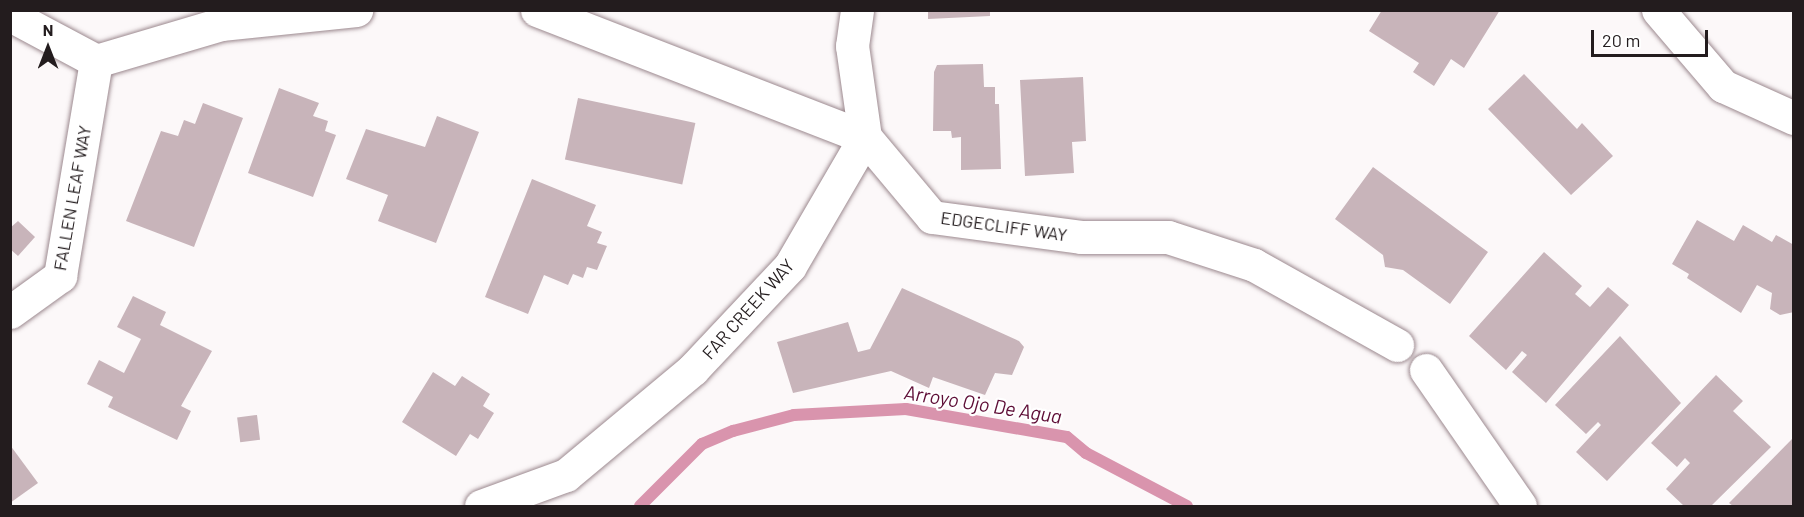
<!DOCTYPE html>
<style>
body{margin:0}
#map{position:relative;width:1804px;height:517px;overflow:hidden;background:#fcf8f9;font-family:Barlow,sans-serif}
div>[style]{position:absolute}
[style*='--x']{left:calc(var(--x)*1px);top:calc(var(--y)*1px);width:calc(var(--w)*1px);rotate:calc(var(--a)*1deg)}
.stream>*{height:12px;margin:-6px;padding:0 6px;transform-origin:6px;border-radius:6px;background:#d994ad}
.building>*{inset:0;background:#c8b4ba;transform-origin:0 0}
.roads{filter:drop-shadow(0 0 2px #9c898f) drop-shadow(0 0 2px #9c898f)}
.street>*{height:33px;margin:-16.5px;padding:0 16.5px;transform-origin:16.5px;border-radius:16.5px;background:#fff}
span{translate:-50% -50%;white-space:nowrap;text-align:center;line-height:1.15;-webkit-text-stroke:4.5px #fff;paint-order:stroke}
.street-label{font-size:18px;color:#231c1e}
.water-label{font-size:20px;color:#5e0d36;font-style:italic}
.frame{position:absolute;inset:0;border:12px solid #231c1e;pointer-events:none}
.north{position:absolute;left:18px;top:18px;width:60px;height:60px;-webkit-text-stroke:4px #fff;paint-order:stroke;rotate:0deg;font-size:16px;font-weight:700;line-height:24px;text-align:center;color:#231c1e}
.north::after{content:'';display:block;margin:auto;width:21px;height:27px;background:#231c1e;clip-path:polygon(50% 0,100% 100%,50% 72%,0 100%)}
.scale{position:absolute;left:1591px;top:30px;width:117px;height:27px;box-sizing:border-box;border:3px solid #231c1e;border-top:0;padding-left:8px;font-size:18px;line-height:21px;white-space:nowrap;color:#231c1e;-webkit-text-stroke:4px #fff;paint-order:stroke}
</style>
<div id="map">
<div class="stream">
<i style="--x:640;--y:506;--w:88;--a:-45"></i>
<i style="--x:702;--y:444;--w:34;--a:-23"></i>
<i style="--x:733;--y:431;--w:63;--a:-14.7"></i>
<i style="--x:794;--y:415;--w:112;--a:-3.1"></i>
<i style="--x:906;--y:409;--w:163;--a:9.9"></i>
<i style="--x:1067;--y:437;--w:25;--a:40"></i>
<i style="--x:1086;--y:453;--w:114;--a:27.7"></i>
</div>
<div class="building">
<i style="clip-path:polygon(928px 10px,990px 10px,990px 16px,928px 19px)"></i>
<i style="clip-path:polygon(1382px 10px,1500px 10px,1464px 68px,1451px 59px,1434px 86px,1413px 72px,1419px 63px,1369px 31px)"></i>
<i style="clip-path:polygon(983px 64px,984px 87px,995px 87px,995px 104px,999px 104px,1001px 169px,961px 170px,961px 137px,952px 138px,951px 131px,933px 131px,934px 72px,937px 65px)"></i>
<i style="clip-path:polygon(1524px 74px,1577px 129px,1582px 123px,1613px 156px,1571px 195px,1488px 109px)"></i>
<i style="clip-path:polygon(1083px 77px,1086px 141px,1072px 142px,1074px 173px,1025px 176px,1020px 80px)"></i>
<i style="clip-path:polygon(279px 88px,319px 103px,313px 116px,328px 121px,325px 131px,336px 135px,313px 197px,248px 173px)"></i>
<i style="left:578px;top:98px;width:120px;height:63px;rotate:12deg"></i>
<i style="clip-path:polygon(203px 103px,243px 118px,194px 247px,126px 221px,161px 131px,178px 136px,184px 120px,195px 124px)"></i>
<i style="clip-path:polygon(437px 116px,479px 132px,436px 243px,378px 221px,388px 195px,346px 179px,366px 129px,425px 147px)"></i>
<i style="clip-path:polygon(1373px 167px,1488px 252px,1450px 304px,1403px 270px,1385px 267px,1383px 255px,1335px 219px)"></i>
<i style="clip-path:polygon(532px 179px,596px 205px,587px 226px,602px 232px,597px 243px,607px 246px,597px 270px,587px 267px,583px 278px,573px 274px,568px 285px,544px 275px,528px 314px,485px 297px)"></i>
<i style="clip-path:polygon(1697px 220px,1734px 241px,1743px 225px,1772px 242px,1776px 235px,1794px 245px,1794px 312px,1780px 315px,1770px 309px,1772px 293px,1757px 285px,1741px 313px,1687px 278px,1689px 274px,1672px 264px)"></i>
<i style="clip-path:polygon(18px 221px,35px 237px,18px 256px,10px 249px,10px 228px)"></i>
<i style="clip-path:polygon(1544px 252px,1582px 286px,1575px 294px,1590px 307px,1608px 287px,1629px 305px,1546px 403px,1512px 372px,1527px 355px,1522px 351px,1506px 370px,1469px 336px)"></i>
<i style="clip-path:polygon(902px 288px,1019px 341px,1024px 347px,1012px 375px,995px 373px,985px 395px,933px 377px,929px 388px,891px 371px,793px 393px,777px 342px,848px 322px,858px 352px,870px 349px)"></i>
<i style="clip-path:polygon(133px 296px,166px 312px,160px 325px,212px 351px,181px 406px,191px 411px,177px 440px,108px 407px,113px 397px,87px 384px,99px 360px,124px 373px,141px 339px,117px 327px)"></i>
<i style="clip-path:polygon(1620px 336px,1681px 403px,1607px 481px,1576px 452px,1601px 425px,1598px 422px,1586px 434px,1555px 405px)"></i>
<i style="clip-path:polygon(433px 372px,455px 386px,462px 376px,490px 394px,483px 406px,494px 413px,478px 439px,470px 434px,456px 456px,402px 422px)"></i>
<i style="clip-path:polygon(1716px 375px,1743px 401px,1733px 411px,1771px 447px,1711px 506px,1684px 506px,1666px 489px,1690px 463px,1685px 458px,1677px 467px,1651px 443px)"></i>
<i style="left:257px;top:415px;width:25px;height:20px;rotate:83deg"></i>
<i style="clip-path:polygon(1794px 437px,1794px 506px,1733px 506px,1729px 503px)"></i>
<i style="clip-path:polygon(10px 445px,38px 483px,10px 503px)"></i>
</div>
<div class="roads">
<div class="street">
<i style="--x:537;--y:10;--w:352;--a:21.2"></i>
<i style="--x:865;--y:137;--w:104;--a:50.1"></i>
<i style="--x:932;--y:217;--w:150;--a:7.6"></i>
<i style="--x:1081;--y:237;--w:87;--a:0"></i>
<i style="--x:1168;--y:237;--w:90;--a:18"></i>
<i style="--x:1254;--y:265;--w:164;--a:29.2"></i>
<i style="--x:1658;--y:10;--w:100;--a:49.5"></i>
<i style="--x:1723;--y:86;--w:78;--a:24.3"></i>
<i style="--x:10;--y:15;--w:98;--a:28.1"></i>
<i style="--x:96;--y:61;--w:130;--a:-16.5"></i>
<i style="--x:221;--y:24;--w:136;--a:-5.9"></i>
<i style="--x:10;--y:312;--w:62;--a:-35.8"></i>
<i style="--x:60;--y:276;--w:218;--a:-80.5"></i>
<i style="--x:1426;--y:370;--w:165;--a:55.3"></i>
<i style="--x:481;--y:506;--w:90;--a:-20"></i>
<i style="--x:566;--y:475;--w:165;--a:-39.8"></i>
<i style="--x:693;--y:369;--w:141;--a:-46.7"></i>
<i style="--x:790;--y:266;--w:149;--a:-59.8"></i>
<i style="--x:865;--y:137;--w:92;--a:-98.1"></i>
<i style="--x:852;--y:46;--w:36;--a:-82"></i>
</div>
</div>
<div class="street-label">
<span style="left:72px;top:198px;rotate:-80deg">FALLEN LEAF WAY</span>
<span style="left:1004px;top:226px;rotate:8deg">EDGECLIFF WAY</span>
<span style="left:748px;top:309px;rotate:-48deg">FAR CREEK WAY</span>
</div>
<div class="water-label">
<span style="left:983px;top:404px;rotate:9deg">Arroyo Ojo De Agua</span>
</div>
<div class="frame"></div>
<div class="north">N</div>
<div class="scale">20 m</div>
</div>
